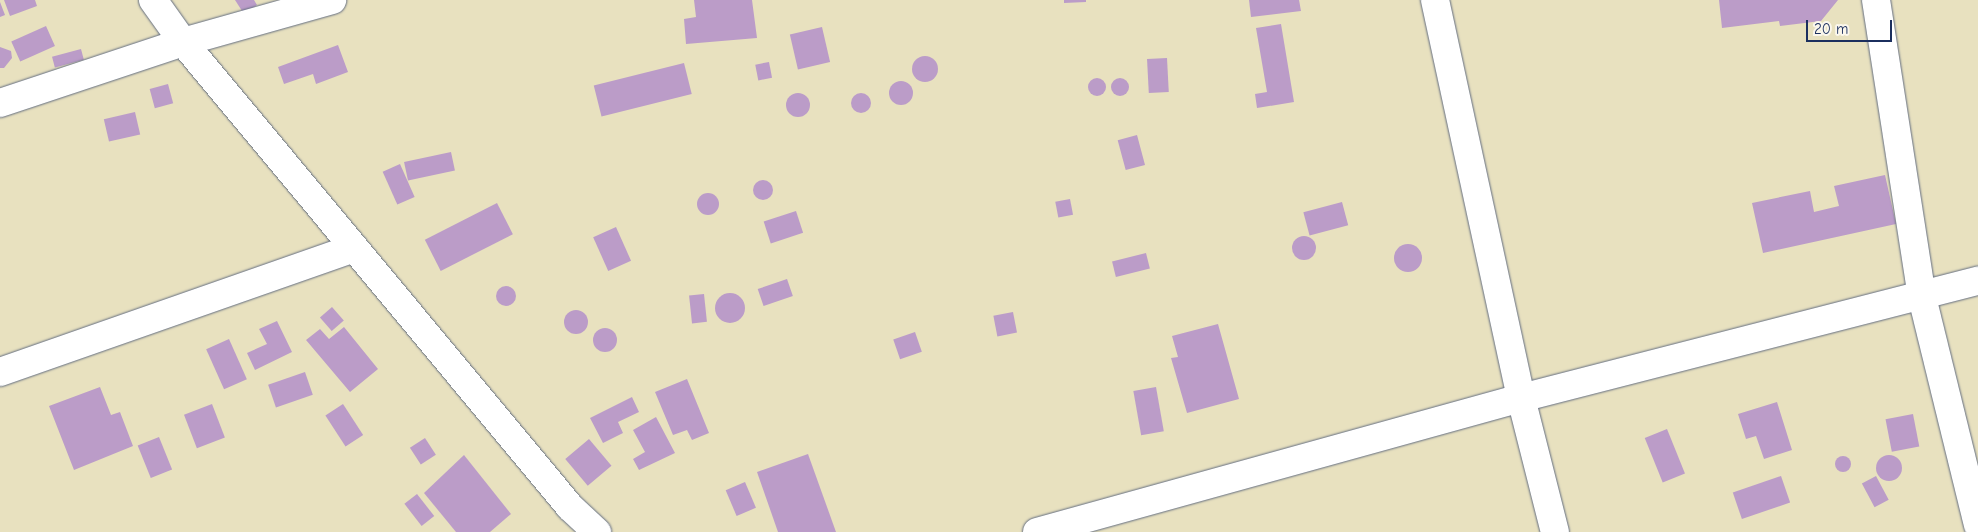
<!DOCTYPE html>
<style>
body{margin:0}
#map{position:relative;width:1978px;height:532px;overflow:hidden;background:#e8e1bf;font-family:"Comic Neue",sans-serif}
div>[style]{position:absolute}
[style*='--x']{left:calc(var(--x)*1px);top:calc(var(--y)*1px);width:calc(var(--w)*1px);rotate:calc(var(--a)*1deg)}
.building>*{inset:0;background:#bb9cc8;transform-origin:0 0}
.round{border-radius:50%}
.roads{filter:drop-shadow(0 0 1px #636d80) drop-shadow(0 0 1px #636d80)}
.minor>*{height:28px;margin:-14px;padding:0 14px;transform-origin:14px;border-radius:14px;background:#fff}
.major>*{height:28px;margin:-14px;padding:0 14px;transform-origin:14px;border-radius:14px;background:#fff}
.highway>*{height:28px;margin:-14px;padding:0 14px;transform-origin:14px;border-radius:14px;background:#fff}
span{translate:-50% -50%;white-space:nowrap;text-align:center;line-height:1.15;-webkit-text-stroke:4.5px #fbf7ec;paint-order:stroke}
.scale{position:absolute;left:1806px;top:20px;width:86px;height:22px;box-sizing:border-box;border:2px solid #1b2f5e;border-top:0;padding-left:6px;font-size:15px;line-height:18px;white-space:nowrap;color:#1b2f5e;-webkit-text-stroke:4px #fbf7ec;paint-order:stroke}
</style>
<div id="map">
<div class="building">
<i style="clip-path:polygon(4px 0,35px 0,37px 6px,10px 16px)"></i>
<i style="clip-path:polygon(235px 0,254px 0,257px 5px,244px 14px)"></i>
<i style="clip-path:polygon(694px 0,752px 0,757px 38px,686px 44px,684px 19px,696px 17px)"></i>
<i style="clip-path:polygon(1064px 0,1086px 0,1086px 2px,1064px 3px)"></i>
<i style="clip-path:polygon(1249px 0,1299px 0,1301px 11px,1251px 17px)"></i>
<i style="clip-path:polygon(1719px 0,1838px 0,1821px 21px,1780px 26px,1779px 21px,1722px 28px)"></i>
<i style="clip-path:polygon(0 2px,5px 15px,0 17px)"></i>
<i style="clip-path:polygon(1281px 24px,1294px 102px,1257px 108px,1255px 94px,1267px 92px,1256px 28px)"></i>
<i style="left:46px;top:26px;width:22px;height:38px;rotate:66deg"></i>
<i style="left:822px;top:27px;width:36px;height:33px;rotate:77deg"></i>
<i style="clip-path:polygon(338px 45px,348px 72px,316px 84px,313px 74px,284px 84px,278px 67px)"></i>
<i style="clip-path:polygon(0 47px,11px 51px,12px 58px,4px 68px,0 68px)"></i>
<i style="left:81px;top:49px;width:11px;height:30px;rotate:75deg"></i>
<i class="round" style="left:912px;top:56px;width:26px;height:26px"></i>
<i style="left:1167px;top:58px;width:34px;height:20px;rotate:87deg"></i>
<i style="left:769px;top:62px;width:16px;height:14px;rotate:79deg"></i>
<i style="left:684px;top:63px;width:32px;height:93px;rotate:76deg"></i>
<i class="round" style="left:1111px;top:78px;width:18px;height:18px"></i>
<i class="round" style="left:1088px;top:78px;width:18px;height:18px"></i>
<i class="round" style="left:889px;top:81px;width:24px;height:24px"></i>
<i style="left:168px;top:84px;width:20px;height:19px;rotate:75deg"></i>
<i class="round" style="left:851px;top:93px;width:20px;height:20px"></i>
<i class="round" style="left:786px;top:93px;width:24px;height:24px"></i>
<i style="left:135px;top:112px;width:23px;height:32px;rotate:77deg"></i>
<i style="left:1137px;top:135px;width:31px;height:20px;rotate:75deg"></i>
<i style="left:451px;top:152px;width:19px;height:48px;rotate:78deg"></i>
<i style="left:400px;top:164px;width:36px;height:19px;rotate:66deg"></i>
<i style="clip-path:polygon(1885px 175px,1896px 224px,1763px 253px,1752px 203px,1810px 191px,1814px 212px,1839px 206px,1834px 186px)"></i>
<i class="round" style="left:753px;top:180px;width:20px;height:20px"></i>
<i class="round" style="left:697px;top:193px;width:22px;height:22px"></i>
<i style="left:1070px;top:199px;width:16px;height:15px;rotate:79deg"></i>
<i style="left:1342px;top:202px;width:24px;height:40px;rotate:75deg"></i>
<i style="left:497px;top:203px;width:35px;height:81px;rotate:63deg"></i>
<i style="left:796px;top:211px;width:23px;height:34px;rotate:72deg"></i>
<i style="left:616px;top:227px;width:37px;height:25px;rotate:66deg"></i>
<i class="round" style="left:1292px;top:236px;width:24px;height:24px"></i>
<i class="round" style="left:1394px;top:244px;width:28px;height:28px"></i>
<i style="left:1146px;top:253px;width:16px;height:35px;rotate:76deg"></i>
<i style="left:787px;top:279px;width:18px;height:31px;rotate:71deg"></i>
<i class="round" style="left:496px;top:286px;width:20px;height:20px"></i>
<i class="round" style="left:715px;top:293px;width:30px;height:30px"></i>
<i style="left:704px;top:294px;width:28px;height:15px;rotate:84deg"></i>
<i style="left:332px;top:307px;width:18px;height:16px;rotate:49deg"></i>
<i class="round" style="left:564px;top:310px;width:24px;height:24px"></i>
<i style="left:1013px;top:312px;width:21px;height:20px;rotate:79deg"></i>
<i style="clip-path:polygon(277px 321px,292px 352px,255px 370px,247px 353px,267px 344px,259px 329px)"></i>
<i style="clip-path:polygon(1218px 324px,1239px 399px,1187px 413px,1171px 358px,1178px 357px,1172px 336px)"></i>
<i style="clip-path:polygon(344px 327px,378px 369px,350px 392px,306px 340px,320px 329px,329px 339px)"></i>
<i class="round" style="left:593px;top:328px;width:24px;height:24px"></i>
<i style="left:915px;top:332px;width:21px;height:23px;rotate:71deg"></i>
<i style="left:229px;top:339px;width:44px;height:25px;rotate:66deg"></i>
<i style="left:305px;top:372px;width:24px;height:39px;rotate:71deg"></i>
<i style="clip-path:polygon(687px 379px,709px 433px,692px 440px,687px 430px,673px 435px,655px 392px)"></i>
<i style="clip-path:polygon(100px 387px,111px 415px,120px 412px,133px 446px,74px 470px,49px 406px)"></i>
<i style="left:1156px;top:387px;width:45px;height:23px;rotate:80deg"></i>
<i style="clip-path:polygon(632px 397px,639px 412px,618px 422px,623px 433px,603px 443px,590px 418px)"></i>
<i style="clip-path:polygon(1777px 402px,1792px 450px,1764px 459px,1756px 436px,1746px 439px,1738px 414px)"></i>
<i style="left:212px;top:404px;width:36px;height:30px;rotate:69deg"></i>
<i style="left:343px;top:404px;width:37px;height:21px;rotate:57deg"></i>
<i style="left:1913px;top:414px;width:33px;height:28px;rotate:79deg"></i>
<i style="clip-path:polygon(656px 417px,675px 453px,639px 470px,633px 459px,645px 452px,633px 430px)"></i>
<i style="left:1667px;top:429px;width:48px;height:24px;rotate:68deg"></i>
<i style="left:159px;top:437px;width:35px;height:23px;rotate:68deg"></i>
<i style="left:425px;top:438px;width:20px;height:18px;rotate:57deg"></i>
<i style="left:589px;top:439px;width:35px;height:31px;rotate:50deg"></i>
<i style="clip-path:polygon(808px 454px,836px 532px,778px 532px,757px 472px)"></i>
<i style="clip-path:polygon(464px 455px,511px 514px,490px 532px,456px 532px,424px 493px)"></i>
<i class="round" style="left:1876px;top:455px;width:26px;height:26px"></i>
<i class="round" style="left:1835px;top:456px;width:16px;height:16px"></i>
<i style="left:1781px;top:476px;width:28px;height:51px;rotate:71deg"></i>
<i style="left:1876px;top:476px;width:27px;height:16px;rotate:62deg"></i>
<i style="left:745px;top:482px;width:28px;height:21px;rotate:67deg"></i>
<i style="left:417px;top:494px;width:28px;height:16px;rotate:52deg"></i>
</div>
<div class="roads">
<div class="minor">
<i style="--x:1435;--y:0;--w:407;--a:77.8"></i>
<i style="--x:1521;--y:398;--w:138;--a:75.8"></i>
<i style="--x:1876;--y:0;--w:301;--a:81.2"></i>
<i style="--x:1922;--y:297;--w:235;--a:76.2"></i>
<i style="--x:0;--y:103;--w:193;--a:-18.4"></i>
<i style="--x:183;--y:42;--w:155;--a:-15.7"></i>
<i style="--x:0;--y:372;--w:375;--a:-19.3"></i>
</div>
<div class="major">
<i style="--x:1037;--y:532;--w:502;--a:-15.48"></i>
<i style="--x:1521;--y:398;--w:472;--a:-14.4"></i>
</div>
<div class="highway">
<i style="--x:153;--y:0;--w:52;--a:54.5"></i>
<i style="--x:183;--y:42;--w:605;--a:50.23"></i>
<i style="--x:570;--y:507;--w:37;--a:43"></i>
</div>
</div>
<div class="scale">20 m</div>
</div>
